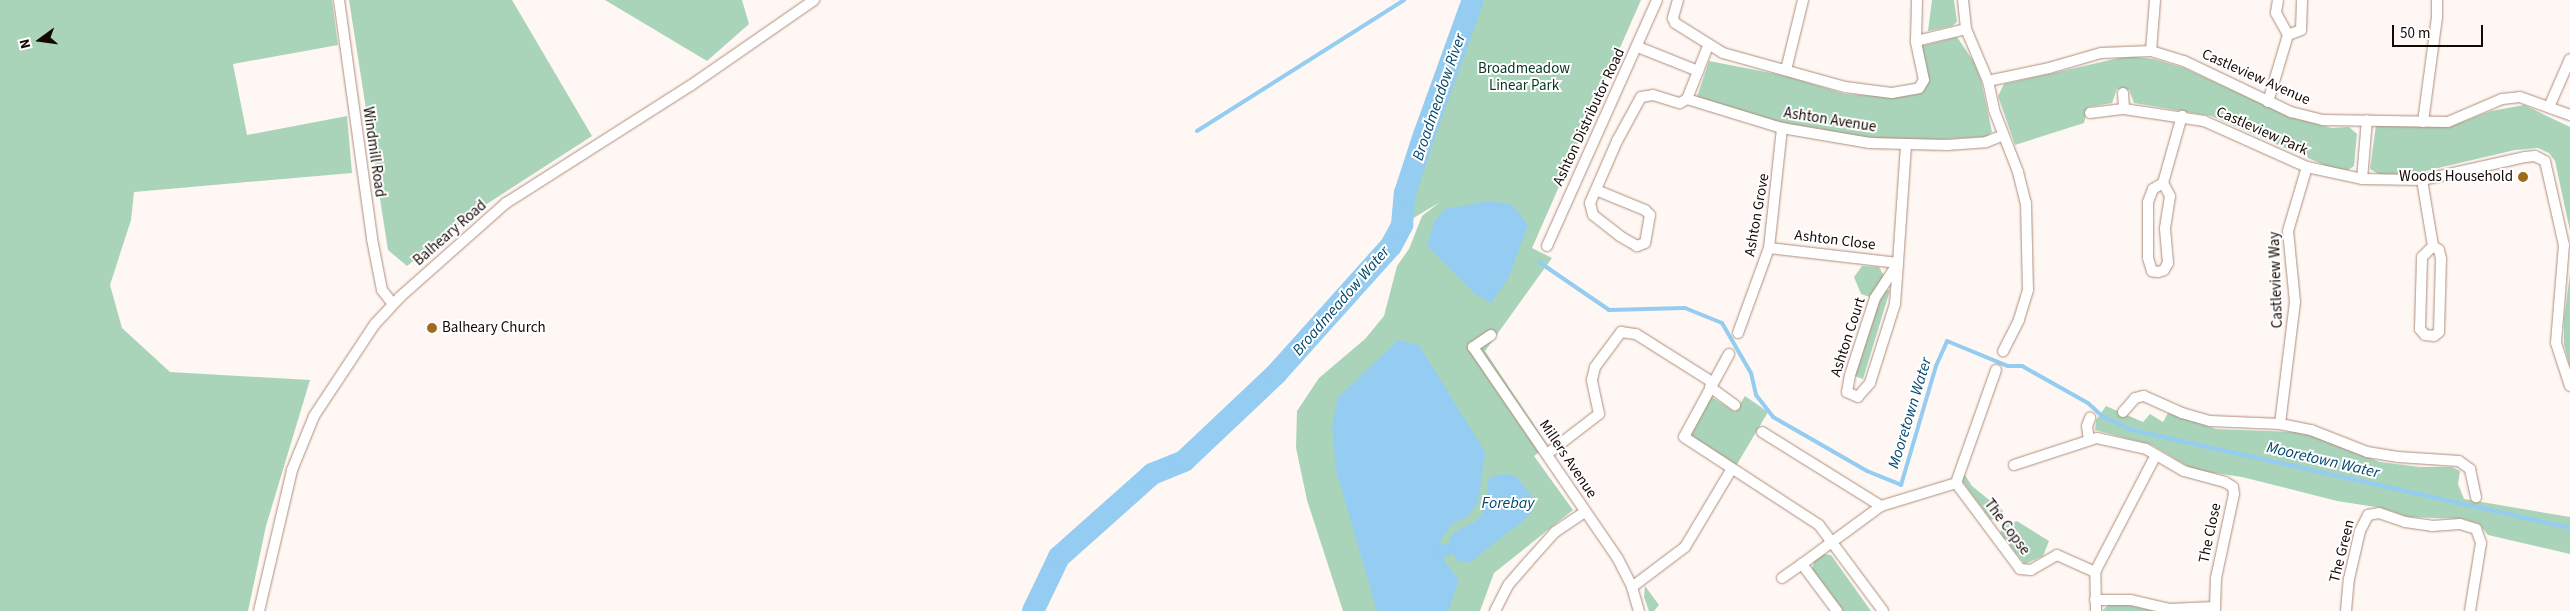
<!DOCTYPE html>
<style>
body{margin:0}
#map{position:relative;width:2570px;height:611px;overflow:hidden;background:#fef7f3;font-family:"Source Sans 3",sans-serif}
div>[style]{position:absolute}
[style*='--x']{left:calc(var(--x)*1px);top:calc(var(--y)*1px);width:calc(var(--w)*1px);rotate:calc(var(--a)*1deg)}
.green>*{inset:0;background:#aad4ba}
.water>*{inset:0;background:#94ccf2}
.stream>*{height:4px;margin:-2px;padding:0 2px;transform-origin:2px;border-radius:2px;background:#94ccf2}
.canal>*{height:12px;margin:-6px;padding:0 6px;transform-origin:6px;border-radius:6px;background:#94ccf2}
.river>*{height:22px;margin:-11px;padding:0 11px;transform-origin:11px;border-radius:11px;background:#94ccf2}
.roads{filter:drop-shadow(0 0 1px #af8d7c) drop-shadow(0 0 1px #af8d7c)}
.street>*{height:10px;margin:-5px;padding:0 5px;transform-origin:5px;border-radius:5px;background:#fff}
.dots>*{width:14px;height:14px;translate:-50% -50%;box-sizing:border-box;border:2px solid #fff;border-radius:50%}
span{translate:-50% -50%;white-space:nowrap;text-align:center;line-height:1.15;-webkit-text-stroke:4px #fff;paint-order:stroke}
.park-label{font-size:15px;color:#053721}
.street-label{font-size:15px;color:#140804}
.poi-label{font-size:15px;color:#140804}
.right{translate:-100% -50%;text-align:right}
.left{translate:0 -50%;text-align:left}
.water-label{font-size:16px;color:#00486c;font-style:italic}
.north{position:absolute;left:15px;top:15px;width:50px;height:50px;-webkit-text-stroke:4px #fff;paint-order:stroke;rotate:256deg;font-size:14px;font-weight:700;line-height:20px;text-align:center;color:#140804}
.north::after{content:'';display:block;margin:auto;width:18px;height:22px;background:#140804;clip-path:polygon(50% 0,100% 100%,50% 72%,0 100%)}
.scale{position:absolute;left:2392px;top:25px;width:91px;height:22px;box-sizing:border-box;border:2px solid #140804;border-top:0;padding-left:6px;font-size:15px;line-height:18px;white-space:nowrap;color:#140804;-webkit-text-stroke:4px #fff;paint-order:stroke}
</style>
<div id="map">
<div class="green">
<i style="clip-path:polygon(0 0,332px 0,338px 45px,233px 64px,247px 135px,347px 116px,352px 173px,134px 192px,131px 220px,110px 285px,122px 328px,170px 372px,310px 380px,266px 526px,248px 611px,0 611px)"></i>
<i style="clip-path:polygon(349px 0,512px 0,592px 136px,479px 209px,407px 266px,388px 250px)"></i>
<i style="clip-path:polygon(605px 0,742px 0,749px 24px,707px 61px)"></i>
<i style="clip-path:polygon(1471px 0,1641px 0,1532px 248px,1552px 258px,1485px 351px,1548px 446px,1534px 456px,1573px 510px,1494px 573px,1480px 611px,1343px 611px,1307px 500px,1296px 448px,1297px 411px,1319px 378px,1365px 339px,1384px 316px,1397px 266px,1409px 249px,1422px 216px,1440px 202px,1402px 225px,1405px 193px,1422px 132px)"></i>
<i style="clip-path:polygon(1932px 0,1954px 0,1957px 22px,1952px 26px,1928px 31px)"></i>
<i style="clip-path:polygon(1957px 37px,1974px 62px,1981px 80px,1992px 132px,1986px 137px,1908px 141px,1836px 134px,1783px 124px,1697px 97px,1709px 61px,1786px 76px,1845px 94px,1876px 96px,1918px 93px,1926px 87px,1927px 80px,1922px 46px)"></i>
<i style="clip-path:polygon(2128px 56px,2154px 59px,2184px 68px,2290px 117px,2332px 128px,2349px 127px,2357px 134px,2354px 166px,2348px 170px,2331px 168px,2211px 116px,2134px 103px,2129px 90px,2117px 89px,2112px 103px,2088px 107px,2084px 123px,2015px 145px,1998px 96px,2004px 84px)"></i>
<i style="clip-path:polygon(2524px 105px,2570px 127px,2570px 231px,2555px 161px,2549px 153px,2538px 148px,2515px 150px,2421px 172px,2382px 176px,2370px 169px,2376px 125px,2449px 127px,2491px 111px)"></i>
<i style="clip-path:polygon(1862px 266px,1879px 267px,1884px 276px,1870px 297px,1861px 294px,1854px 277px)"></i>
<i style="clip-path:polygon(2570px 274px,2570px 368px,2564px 344px,2564px 319px)"></i>
<i style="clip-path:polygon(1886px 290px,1890px 290px,1863px 379px,1855px 376px,1879px 302px)"></i>
<i style="clip-path:polygon(1710px 396px,1735px 412px,1745px 396px,1768px 412px,1736px 466px,1692px 437px,1690px 431px)"></i>
<i style="clip-path:polygon(2106px 406px,2143px 422px,2150px 414px,2163px 422px,2168px 413px,2216px 429px,2295px 432px,2317px 437px,2380px 462px,2420px 467px,2452px 467px,2460px 471px,2458px 484px,2464px 499px,2570px 517px,2570px 554px,2488px 535px,2479px 524px,2464px 519px,2408px 517px,2382px 508px,2337px 501px,2242px 477px,2194px 470px,2152px 445px,2095px 430px,2096px 420px)"></i>
<i style="clip-path:polygon(1963px 472px,1972px 486px,2003px 511px,2000px 516px,1991px 520px,1963px 482px)"></i>
<i style="clip-path:polygon(2017px 521px,2049px 541px,2043px 556px,2025px 564px,2000px 534px,2002px 526px)"></i>
<i style="clip-path:polygon(1822px 554px,1831px 555px,1871px 611px,1843px 611px,1812px 569px,1814px 561px)"></i>
<i style="clip-path:polygon(1645px 586px,1659px 605px,1654px 611px,1649px 611px,1644px 597px)"></i>
<i style="clip-path:polygon(2109px 604px,2123px 604px,2154px 611px,2102px 611px)"></i>
</div>
<div class="water">
<i style="clip-path:polygon(1490px 201px,1512px 205px,1528px 225px,1509px 277px,1491px 303px,1474px 293px,1427px 246px,1434px 222px,1445px 209px)"></i>
<i style="clip-path:polygon(1398px 340px,1419px 345px,1485px 452px,1479px 497px,1475px 507px,1468px 516px,1453px 523px,1440px 541px,1445px 562px,1459px 580px,1448px 611px,1377px 611px,1336px 470px,1332px 426px,1338px 398px)"></i>
<i style="clip-path:polygon(1503px 474px,1516px 476px,1530px 494px,1533px 508px,1530px 515px,1469px 563px,1456px 560px,1449px 540px,1454px 532px,1478px 520px,1484px 510px,1489px 478px)"></i>
</div>
<div class="stream">
<i style="--x:1197;--y:131;--w:245;--a:-32.3"></i>
<i style="--x:1539;--y:262;--w:85;--a:34.4"></i>
<i style="--x:1609;--y:310;--w:76;--a:-1.5"></i>
<i style="--x:1685;--y:308;--w:40;--a:22"></i>
<i style="--x:1722;--y:323;--w:58;--a:59.9"></i>
<i style="--x:1751;--y:373;--w:23;--a:77"></i>
<i style="--x:1756;--y:395;--w:28;--a:52"></i>
<i style="--x:1773;--y:417;--w:108;--a:29.9"></i>
<i style="--x:1867;--y:471;--w:37;--a:22"></i>
<i style="--x:1901;--y:485;--w:124;--a:-73.6"></i>
<i style="--x:1936;--y:366;--w:27;--a:-66"></i>
<i style="--x:1947;--y:341;--w:66;--a:22.3"></i>
<i style="--x:2008;--y:366;--w:14;--a:0"></i>
<i style="--x:2022;--y:366;--w:76;--a:29.3"></i>
<i style="--x:2088;--y:403;--w:21;--a:43"></i>
<i style="--x:2103;--y:417;--w:32;--a:24"></i>
<i style="--x:2132;--y:430;--w:449;--a:12.6"></i>
</div>
<div class="canal">
<i style="--x:1441;--y:551;--w:9;--a:-13"></i>
</div>
<div class="river">
<i style="--x:1033;--y:611;--w:60;--a:-64.3"></i>
<i style="--x:1059;--y:557;--w:125;--a:-41.7"></i>
<i style="--x:1152;--y:474;--w:35;--a:-22"></i>
<i style="--x:1184;--y:461;--w:127;--a:-43.4"></i>
<i style="--x:1276;--y:374;--w:172;--a:-48.1"></i>
<i style="--x:1391;--y:246;--w:24;--a:-62"></i>
<i style="--x:1402;--y:225;--w:32;--a:-85"></i>
<i style="--x:1405;--y:193;--w:61;--a:-71.9"></i>
<i style="--x:1424;--y:135;--w:144;--a:-70.1"></i>
</div>
<div class="roads">
<div class="street">
<i style="--x:339;--y:0;--w:241;--a:82.1"></i>
<i style="--x:372;--y:239;--w:52;--a:78.9"></i>
<i style="--x:382;--y:290;--w:18;--a:52"></i>
<i style="--x:1678;--y:0;--w:19;--a:106"></i>
<i style="--x:1673;--y:18;--w:5;--a:68"></i>
<i style="--x:1675;--y:23;--w:57;--a:32"></i>
<i style="--x:1723;--y:53;--w:127;--a:15.6"></i>
<i style="--x:1845;--y:87;--w:47;--a:7.3"></i>
<i style="--x:1892;--y:93;--w:27;--a:-10"></i>
<i style="--x:1919;--y:88;--w:9;--a:-58"></i>
<i style="--x:1924;--y:80;--w:40;--a:-102"></i>
<i style="--x:1916;--y:41;--w:41;--a:-88.6"></i>
<i style="--x:1963;--y:0;--w:29;--a:84"></i>
<i style="--x:1966;--y:29;--w:56;--a:67.1"></i>
<i style="--x:1988;--y:81;--w:30;--a:78"></i>
<i style="--x:1994;--y:110;--w:66;--a:68.8"></i>
<i style="--x:2018;--y:172;--w:32;--a:76"></i>
<i style="--x:2026;--y:203;--w:87;--a:88.7"></i>
<i style="--x:2028;--y:290;--w:31;--a:107"></i>
<i style="--x:2019;--y:320;--w:35;--a:117"></i>
<i style="--x:2278;--y:0;--w:13;--a:99"></i>
<i style="--x:2276;--y:13;--w:25;--a:61"></i>
<i style="--x:2288;--y:35;--w:14;--a:-21"></i>
<i style="--x:2301;--y:30;--w:30;--a:-88"></i>
<i style="--x:1916;--y:41;--w:51;--a:-13.5"></i>
<i style="--x:1638;--y:47;--w:65;--a:21.8"></i>
<i style="--x:2151;--y:51;--w:51;--a:-85.5"></i>
<i style="--x:1786;--y:70;--w:72;--a:-76.3"></i>
<i style="--x:1988;--y:81;--w:62;--a:-12"></i>
<i style="--x:2049;--y:68;--w:54;--a:-16.1"></i>
<i style="--x:2101;--y:53;--w:50;--a:-2.3"></i>
<i style="--x:2151;--y:51;--w:34;--a:17"></i>
<i style="--x:2184;--y:61;--w:119;--a:25.5"></i>
<i style="--x:2291;--y:112;--w:33;--a:14"></i>
<i style="--x:2323;--y:120;--w:125;--a:0.9"></i>
<i style="--x:2448;--y:122;--w:59;--a:-23.1"></i>
<i style="--x:2502;--y:99;--w:18;--a:-6"></i>
<i style="--x:2520;--y:97;--w:53;--a:19.8"></i>
<i style="--x:2123;--y:93;--w:16;--a:86"></i>
<i style="--x:1687;--y:99;--w:99;--a:17"></i>
<i style="--x:1782;--y:128;--w:89;--a:9.7"></i>
<i style="--x:1870;--y:143;--w:77;--a:1.5"></i>
<i style="--x:1947;--y:145;--w:39;--a:-4"></i>
<i style="--x:1986;--y:142;--w:17;--a:-21"></i>
<i style="--x:1687;--y:99;--w:57;--a:-68.4"></i>
<i style="--x:2268;--y:102;--w:70;--a:-73.4"></i>
<i style="--x:2549;--y:107;--w:52;--a:-66.4"></i>
<i style="--x:2090;--y:113;--w:34;--a:-7"></i>
<i style="--x:2124;--y:109;--w:81;--a:8.5"></i>
<i style="--x:2204;--y:121;--w:113;--a:24.1"></i>
<i style="--x:2307;--y:167;--w:56;--a:12.3"></i>
<i style="--x:2362;--y:179;--w:60;--a:1"></i>
<i style="--x:2422;--y:180;--w:106;--a:-12.6"></i>
<i style="--x:2525;--y:157;--w:10;--a:-6"></i>
<i style="--x:2535;--y:156;--w:11;--a:27"></i>
<i style="--x:2545;--y:161;--w:86;--a:77.3"></i>
<i style="--x:2564;--y:245;--w:98;--a:94.7"></i>
<i style="--x:2556;--y:343;--w:45;--a:72"></i>
<i style="--x:2423;--y:122;--w:106;--a:-82.4"></i>
<i style="--x:2437;--y:17;--w:17;--a:-90"></i>
<i style="--x:2362;--y:179;--w:59;--a:-85.2"></i>
<i style="--x:2422;--y:180;--w:67;--a:80.5"></i>
<i style="--x:2433;--y:246;--w:7;--a:34"></i>
<i style="--x:2439;--y:250;--w:9;--a:77"></i>
<i style="--x:2441;--y:259;--w:73;--a:91.6"></i>
<i style="--x:2439;--y:332;--w:6;--a:141"></i>
<i style="--x:2434;--y:336;--w:9;--a:-174"></i>
<i style="--x:2425;--y:335;--w:8;--a:-130"></i>
<i style="--x:2420;--y:329;--w:72;--a:-88.4"></i>
<i style="--x:2422;--y:257;--w:16;--a:-45"></i>
<i style="--x:2163;--y:183;--w:12;--a:149"></i>
<i style="--x:2153;--y:189;--w:14;--a:111"></i>
<i style="--x:2148;--y:202;--w:56;--a:90"></i>
<i style="--x:2148;--y:258;--w:14;--a:73"></i>
<i style="--x:2152;--y:271;--w:6;--a:9"></i>
<i style="--x:2158;--y:272;--w:6;--a:-18"></i>
<i style="--x:2164;--y:270;--w:8;--a:-60"></i>
<i style="--x:2168;--y:263;--w:35;--a:-95"></i>
<i style="--x:2165;--y:228;--w:32;--a:-81"></i>
<i style="--x:2170;--y:196;--w:15;--a:-118"></i>
<i style="--x:2163;--y:183;--w:70;--a:-74.2"></i>
<i style="--x:1596;--y:190;--w:53;--a:22.2"></i>
<i style="--x:1645;--y:210;--w:7;--a:45"></i>
<i style="--x:1650;--y:215;--w:28;--a:100"></i>
<i style="--x:1645;--y:243;--w:9;--a:159"></i>
<i style="--x:1637;--y:246;--w:20;--a:-150"></i>
<i style="--x:1620;--y:236;--w:34;--a:-142"></i>
<i style="--x:1593;--y:215;--w:12;--a:-104"></i>
<i style="--x:1590;--y:203;--w:68;--a:-66.5"></i>
<i style="--x:1617;--y:141;--w:50;--a:-61.4"></i>
<i style="--x:1641;--y:97;--w:12;--a:-9"></i>
<i style="--x:1653;--y:95;--w:28;--a:17"></i>
<i style="--x:1680;--y:103;--w:8;--a:-30"></i>
<i style="--x:1547;--y:246;--w:269;--a:-65.9"></i>
<i style="--x:1769;--y:248;--w:130;--a:6.6"></i>
<i style="--x:1898;--y:263;--w:41;--a:94.2"></i>
<i style="--x:1895;--y:304;--w:83;--a:107.6"></i>
<i style="--x:1870;--y:383;--w:18;--a:131"></i>
<i style="--x:1858;--y:397;--w:12;--a:-156"></i>
<i style="--x:1847;--y:392;--w:17;--a:-80"></i>
<i style="--x:1850;--y:375;--w:81;--a:-72"></i>
<i style="--x:1875;--y:298;--w:42;--a:-56.7"></i>
<i style="--x:1898;--y:263;--w:118;--a:-86.1"></i>
<i style="--x:1738;--y:333;--w:90;--a:-70"></i>
<i style="--x:1769;--y:248;--w:121;--a:-83.8"></i>
<i style="--x:1491;--y:335;--w:22;--a:146"></i>
<i style="--x:1473;--y:347;--w:257;--a:55.6"></i>
<i style="--x:1618;--y:559;--w:31;--a:63"></i>
<i style="--x:1632;--y:587;--w:25;--a:74"></i>
<i style="--x:1729;--y:354;--w:94;--a:118.5"></i>
<i style="--x:1684;--y:437;--w:161;--a:33.1"></i>
<i style="--x:1819;--y:525;--w:107;--a:53.3"></i>
<i style="--x:1710;--y:387;--w:31;--a:36"></i>
<i style="--x:2123;--y:412;--w:18;--a:-49"></i>
<i style="--x:2135;--y:398;--w:9;--a:-13"></i>
<i style="--x:2144;--y:396;--w:42;--a:24.1"></i>
<i style="--x:2182;--y:413;--w:29;--a:16"></i>
<i style="--x:2210;--y:421;--w:70;--a:2.5"></i>
<i style="--x:2280;--y:424;--w:32;--a:11"></i>
<i style="--x:2311;--y:430;--w:60;--a:21.4"></i>
<i style="--x:2367;--y:452;--w:31;--a:9"></i>
<i style="--x:2398;--y:457;--w:61;--a:3.8"></i>
<i style="--x:2459;--y:461;--w:14;--a:36"></i>
<i style="--x:2470;--y:469;--w:29;--a:78"></i>
<i style="--x:2280;--y:424;--w:123;--a:-83"></i>
<i style="--x:2295;--y:302;--w:71;--a:-95.6"></i>
<i style="--x:2288;--y:231;--w:67;--a:-73.5"></i>
<i style="--x:1762;--y:432;--w:140;--a:31.9"></i>
<i style="--x:2089;--y:440;--w:14;--a:-98"></i>
<i style="--x:2087;--y:426;--w:9;--a:-69"></i>
<i style="--x:1547;--y:454;--w:66;--a:-37.6"></i>
<i style="--x:1599;--y:414;--w:35;--a:-102"></i>
<i style="--x:1592;--y:380;--w:13;--a:-77"></i>
<i style="--x:1595;--y:367;--w:44;--a:-53.4"></i>
<i style="--x:1621;--y:332;--w:15;--a:8"></i>
<i style="--x:1636;--y:334;--w:90;--a:32.3"></i>
<i style="--x:2014;--y:465;--w:87;--a:-18"></i>
<i style="--x:2097;--y:438;--w:50;--a:12.7"></i>
<i style="--x:2146;--y:449;--w:44;--a:30.1"></i>
<i style="--x:2184;--y:471;--w:42;--a:15"></i>
<i style="--x:2225;--y:482;--w:9;--a:32"></i>
<i style="--x:2233;--y:487;--w:7;--a:82"></i>
<i style="--x:2234;--y:494;--w:86;--a:102.1"></i>
<i style="--x:2216;--y:578;--w:33;--a:92"></i>
<i style="--x:1956;--y:483;--w:107;--a:53.3"></i>
<i style="--x:2020;--y:569;--w:11;--a:5"></i>
<i style="--x:2031;--y:570;--w:30;--a:-30"></i>
<i style="--x:2057;--y:555;--w:42;--a:24.1"></i>
<i style="--x:1782;--y:578;--w:24;--a:-35"></i>
<i style="--x:1632;--y:587;--w:66;--a:-37"></i>
<i style="--x:1685;--y:547;--w:90;--a:-59.1"></i>
<i style="--x:2095;--y:600;--w:36;--a:0"></i>
<i style="--x:2131;--y:600;--w:39;--a:13"></i>
<i style="--x:2169;--y:609;--w:45;--a:-2.5"></i>
<i style="--x:259;--y:611;--w:145;--a:-76.8"></i>
<i style="--x:292;--y:470;--w:58;--a:-67.8"></i>
<i style="--x:314;--y:416;--w:110;--a:-56.5"></i>
<i style="--x:375;--y:324;--w:37;--a:-47"></i>
<i style="--x:400;--y:297;--w:142;--a:-41.6"></i>
<i style="--x:506;--y:203;--w:218;--a:-32.5"></i>
<i style="--x:690;--y:86;--w:151;--a:-34.7"></i>
<i style="--x:1495;--y:611;--w:30;--a:-63"></i>
<i style="--x:1509;--y:584;--w:29;--a:-49"></i>
<i style="--x:1528;--y:562;--w:40;--a:-48"></i>
<i style="--x:1555;--y:532;--w:36;--a:-34"></i>
<i style="--x:1837;--y:611;--w:59;--a:-126.7"></i>
<i style="--x:1802;--y:564;--w:98;--a:-36.3"></i>
<i style="--x:1881;--y:506;--w:78;--a:-17"></i>
<i style="--x:1956;--y:483;--w:120;--a:-70.5"></i>
<i style="--x:2096;--y:611;--w:39;--a:-91"></i>
<i style="--x:2095;--y:572;--w:132;--a:-62.5"></i>
<i style="--x:2346;--y:611;--w:32;--a:-85"></i>
<i style="--x:2349;--y:579;--w:49;--a:-77.1"></i>
<i style="--x:2360;--y:531;--w:18;--a:-63"></i>
<i style="--x:2368;--y:515;--w:11;--a:-10"></i>
<i style="--x:2379;--y:513;--w:28;--a:19"></i>
<i style="--x:2405;--y:522;--w:27;--a:8"></i>
<i style="--x:2432;--y:526;--w:28;--a:-4"></i>
<i style="--x:2460;--y:524;--w:17;--a:17"></i>
<i style="--x:2476;--y:529;--w:15;--a:70"></i>
<i style="--x:2481;--y:543;--w:69;--a:99.2"></i>
</div>
</div>
<div class="dots">
<i style="left:2523px;top:177px;background:#9c6b1e"></i>
<i style="left:432px;top:328px;background:#9c6b1e"></i>
</div>
<div class="park-label">
<span style="left:1524px;top:77px">Broadmeadow<br>Linear Park</span>
</div>
<div class="street-label">
<span style="left:2256px;top:77px;rotate:24deg">Castleview Avenue</span>
<span style="left:1589px;top:117px;rotate:-65deg">Ashton Distributor Road</span>
<span style="left:1830px;top:120px;rotate:9deg">Ashton Avenue</span>
<span style="left:2262px;top:131px;rotate:24deg">Castleview Park</span>
<span style="left:374px;top:152px;rotate:82deg">Windmill Road</span>
<span style="left:1757px;top:215px;rotate:-80deg">Ashton Grove</span>
<span style="left:450px;top:233px;rotate:-41deg">Balheary Road</span>
<span style="left:1835px;top:240px;rotate:7deg">Ashton Close</span>
<span style="left:2276px;top:280px;rotate:-92deg">Castleview Way</span>
<span style="left:1848px;top:337px;rotate:-72deg">Ashton Court</span>
<span style="left:1568px;top:459px;rotate:56deg">Millers Avenue</span>
<span style="left:2007px;top:527px;rotate:53deg">The Copse</span>
<span style="left:2210px;top:533px;rotate:-78deg">The Close</span>
<span style="left:2342px;top:551px;rotate:-76deg">The Green</span>
</div>
<div class="poi-label">
<span class="right" style="left:2513px;top:177px">Woods Household</span>
<span class="left" style="left:442px;top:328px">Balheary Church</span>
</div>
<div class="water-label">
<span style="left:1439px;top:97px;rotate:-71deg">Broadmeadow River</span>
<span style="left:1341px;top:301px;rotate:-49deg">Broadmeadow Water</span>
<span style="left:1910px;top:413px;rotate:-73deg">Mooretown Water</span>
<span style="left:2323px;top:460px;rotate:13deg">Mooretown Water</span>
<span style="left:1508px;top:503px">Forebay</span>
</div>
<div class="north">N</div>
<div class="scale">50 m</div>
</div>
